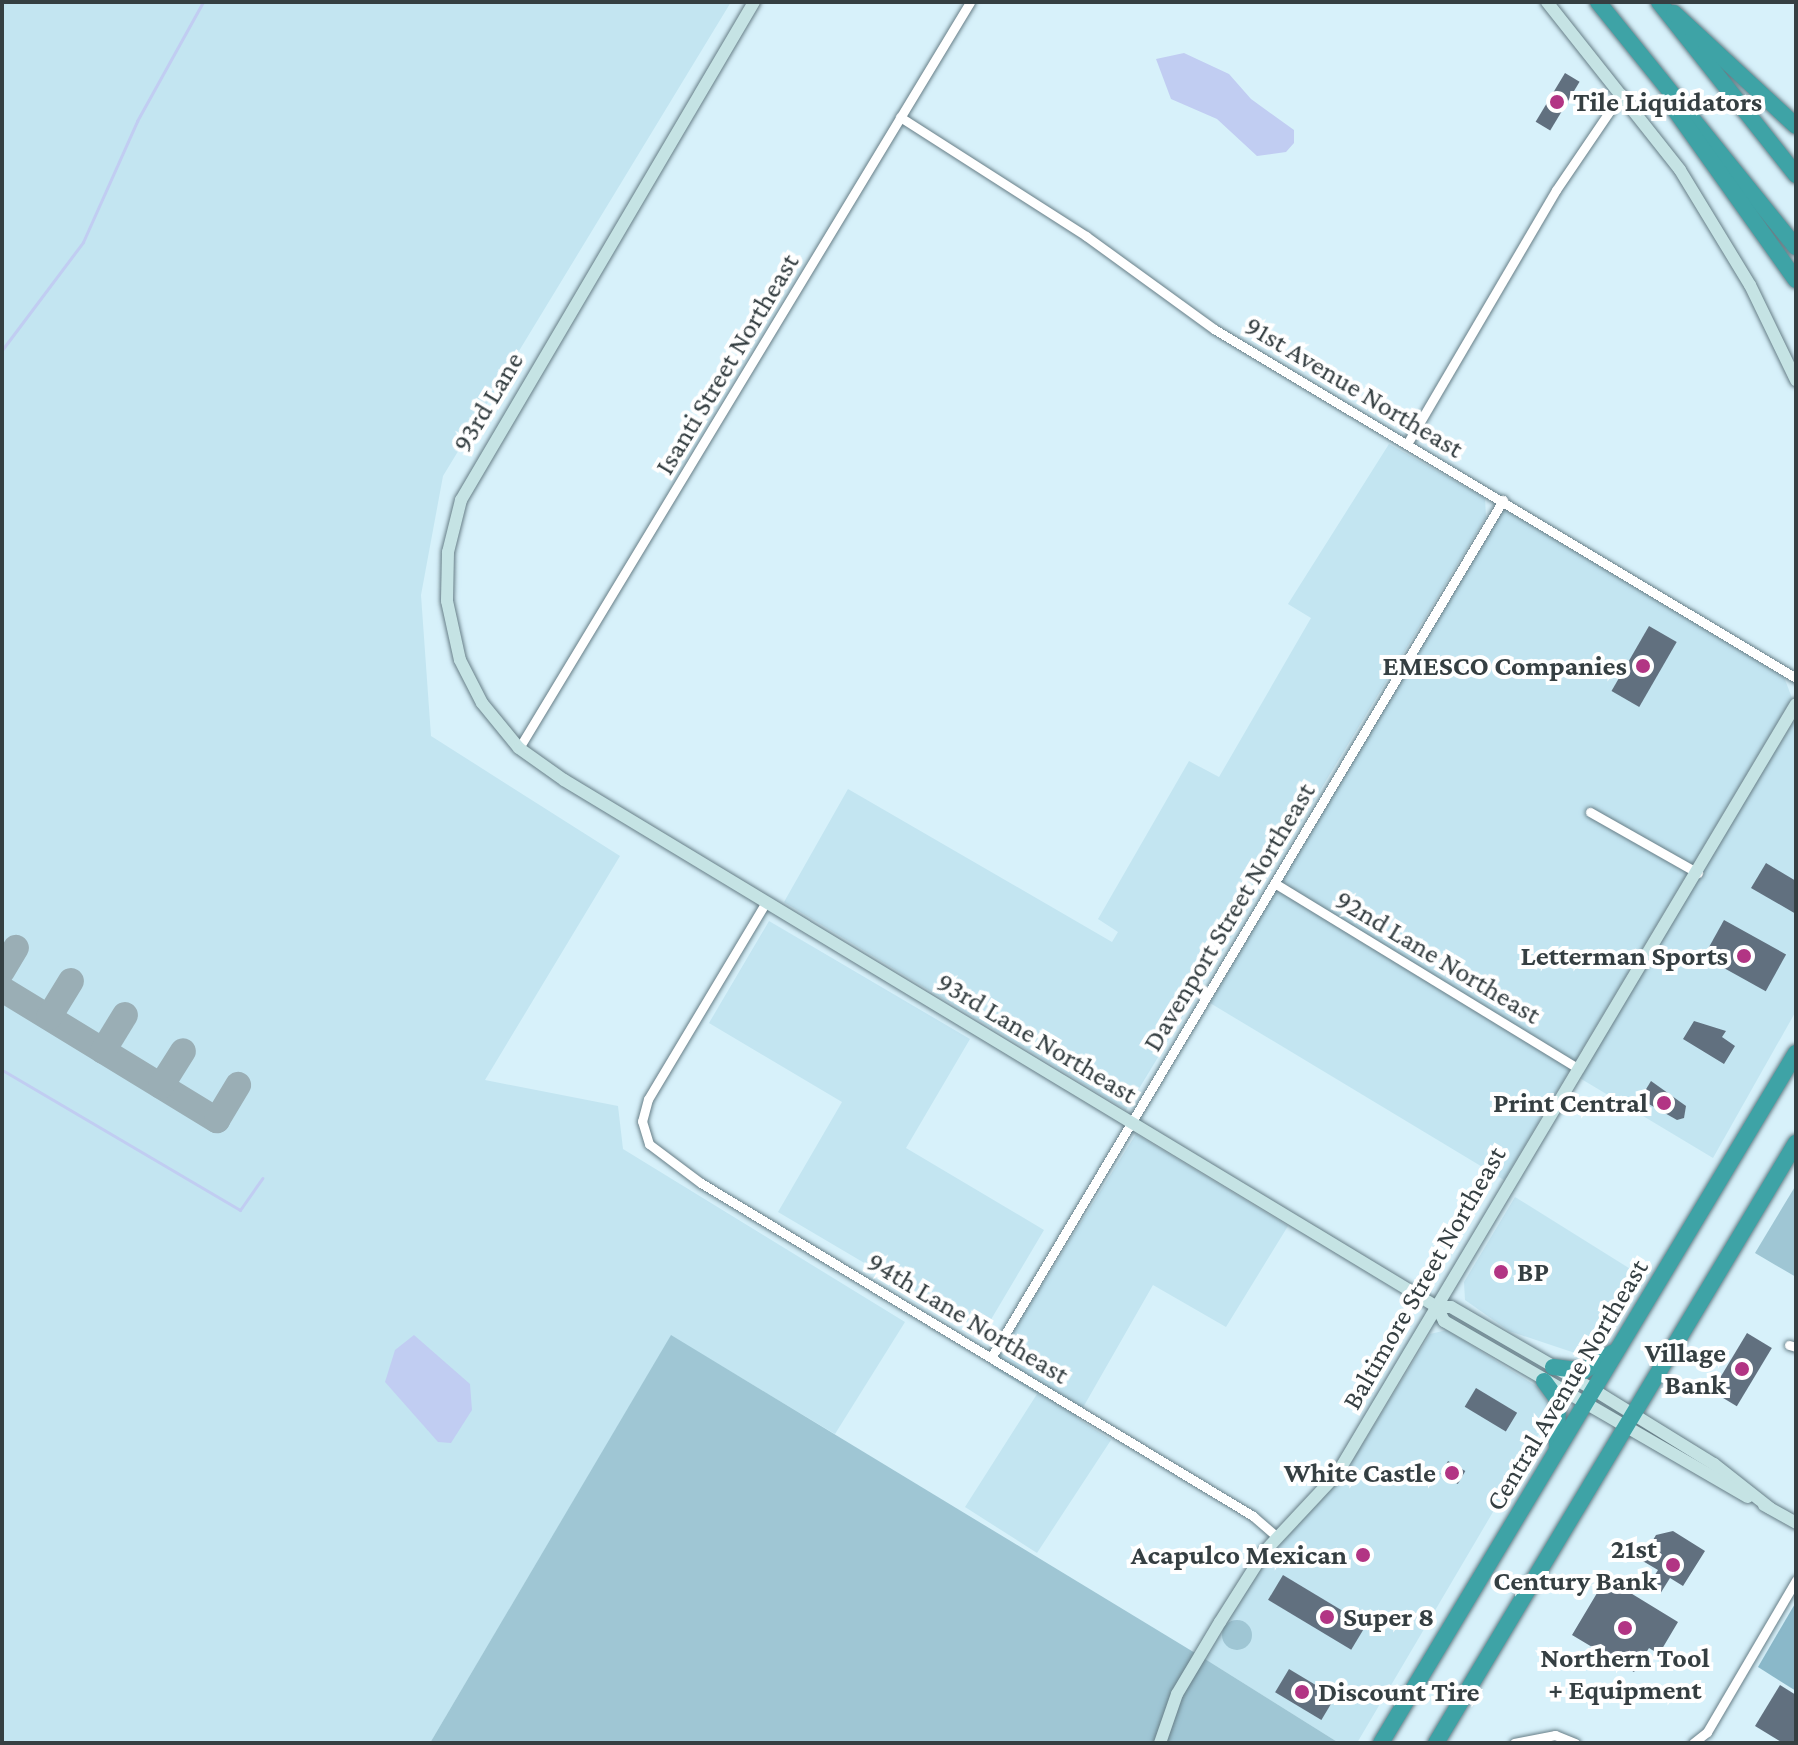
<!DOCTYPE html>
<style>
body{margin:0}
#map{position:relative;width:1798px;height:1745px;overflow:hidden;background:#d7f1fa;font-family:"Crimson Pro",serif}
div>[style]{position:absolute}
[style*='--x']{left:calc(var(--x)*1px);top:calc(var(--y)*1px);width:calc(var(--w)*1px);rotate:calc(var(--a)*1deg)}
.built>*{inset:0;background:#c3e5f1}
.green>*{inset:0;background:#9fc6d4}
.round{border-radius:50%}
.forest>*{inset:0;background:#8ab8c9}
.water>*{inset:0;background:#c1cdf2}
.stream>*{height:3px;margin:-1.5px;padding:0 1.5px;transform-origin:1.5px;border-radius:1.5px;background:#c1cdf2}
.taxiway>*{height:26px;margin:-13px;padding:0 13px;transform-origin:13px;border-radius:13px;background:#9aaeb5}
.building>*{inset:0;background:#61707f;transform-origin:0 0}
.roads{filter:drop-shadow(0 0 2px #677e87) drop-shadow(0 0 2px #677e87)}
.street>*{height:9px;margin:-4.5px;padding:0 4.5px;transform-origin:4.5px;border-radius:4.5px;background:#fff}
.secondary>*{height:12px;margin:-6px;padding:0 6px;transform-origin:6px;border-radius:6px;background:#c5e3e4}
.highway>*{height:16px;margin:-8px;padding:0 8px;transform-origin:8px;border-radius:8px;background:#3ea3a6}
.dots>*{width:22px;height:22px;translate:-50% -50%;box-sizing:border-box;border:4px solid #fff;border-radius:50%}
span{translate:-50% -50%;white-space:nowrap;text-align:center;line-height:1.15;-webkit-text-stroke:8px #fff;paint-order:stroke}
.poi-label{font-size:28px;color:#353f42;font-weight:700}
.left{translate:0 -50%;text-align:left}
.right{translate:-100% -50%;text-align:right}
.street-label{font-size:28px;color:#353f42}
.frame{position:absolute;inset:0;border:4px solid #353f42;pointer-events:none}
</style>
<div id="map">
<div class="built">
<i style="clip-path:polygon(2px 2px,731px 2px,443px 476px,421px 595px,431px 736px,620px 856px,485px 1080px,618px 1106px,623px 1149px,905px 1322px,835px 1434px,671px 1336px,430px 1743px,2px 1743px)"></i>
<i style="clip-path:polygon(1389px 444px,1485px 498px,1486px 517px,1126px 1110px,784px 902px,848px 789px,1112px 942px,1118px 932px,1098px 919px,1189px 761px,1219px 777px,1311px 618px,1288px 604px)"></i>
<i style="clip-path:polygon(1503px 500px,1784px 677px,1792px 698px,1504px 1180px,1210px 1003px)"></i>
<i style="clip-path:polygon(1796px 718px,1796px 1011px,1713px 1158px,1573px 1074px)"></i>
<i style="clip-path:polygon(769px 921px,970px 1039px,906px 1148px,1044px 1230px,983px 1333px,778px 1212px,842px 1102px,709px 1023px)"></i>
<i style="clip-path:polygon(1136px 1134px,1288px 1226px,1226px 1327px,1153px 1285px,1077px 1418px,1111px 1440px,1037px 1553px,965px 1507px,1037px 1394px,991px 1367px)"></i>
<i style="clip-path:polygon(1515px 1197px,1632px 1270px,1578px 1354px,1509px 1331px,1465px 1300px,1464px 1282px)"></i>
<i style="clip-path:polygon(1447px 1330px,1536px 1386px,1553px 1410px,1357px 1743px,1339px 1743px,1205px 1659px,1265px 1560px,1343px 1476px,1430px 1334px)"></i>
</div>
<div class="green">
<i style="clip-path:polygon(1796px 1185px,1796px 1277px,1755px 1253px)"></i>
<i style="clip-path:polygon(671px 1335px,1205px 1659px,1339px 1743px,430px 1743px)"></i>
<i class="round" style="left:1222px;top:1620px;width:30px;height:30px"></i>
</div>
<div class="forest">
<i style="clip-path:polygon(1796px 1602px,1796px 1691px,1758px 1667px)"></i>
</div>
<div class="water">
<i style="clip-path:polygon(1184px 53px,1229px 74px,1251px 99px,1294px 130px,1294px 143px,1286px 152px,1257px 156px,1217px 119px,1171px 99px,1156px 59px)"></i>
<i style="clip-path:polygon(414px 1335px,470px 1384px,472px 1410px,451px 1443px,438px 1442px,385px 1382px,395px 1350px)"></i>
</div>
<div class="stream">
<i style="--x:2;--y:350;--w:135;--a:-53.1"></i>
<i style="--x:83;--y:242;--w:133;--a:-65.9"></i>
<i style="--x:137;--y:121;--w:136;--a:-61"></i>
<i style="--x:4;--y:1071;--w:274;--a:30.5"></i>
<i style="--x:240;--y:1210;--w:39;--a:-55"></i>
</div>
<div class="taxiway">
<i style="--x:2;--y:971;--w:27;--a:-59"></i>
<i style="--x:2;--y:989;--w:252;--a:31.4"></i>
<i style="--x:217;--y:1120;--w:41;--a:-59"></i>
<i style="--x:49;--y:1017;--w:42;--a:-58.6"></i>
<i style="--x:103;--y:1051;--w:42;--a:-58.6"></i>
<i style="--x:161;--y:1086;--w:41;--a:-57.8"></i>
</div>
<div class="building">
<i style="left:1565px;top:73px;width:17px;height:57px;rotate:31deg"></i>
<i style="left:1649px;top:626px;width:32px;height:75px;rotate:30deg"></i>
<i style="clip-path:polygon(1766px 863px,1796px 881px,1796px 914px,1751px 888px)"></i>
<i style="left:1724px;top:920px;width:71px;height:42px;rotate:29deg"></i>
<i style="clip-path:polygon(1694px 1021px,1726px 1031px,1722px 1037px,1735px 1046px,1724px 1064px,1683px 1039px)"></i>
<i style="clip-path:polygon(1651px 1081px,1686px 1106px,1684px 1118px,1677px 1120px,1640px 1099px)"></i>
<i style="left:1747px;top:1333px;width:29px;height:68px;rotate:31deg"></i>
<i style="left:1476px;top:1388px;width:48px;height:22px;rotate:31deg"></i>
<i style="left:1448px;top:1461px;width:20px;height:15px;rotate:30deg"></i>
<i style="clip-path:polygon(1673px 1531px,1705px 1551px,1683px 1586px,1670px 1578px,1660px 1594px,1648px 1586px,1658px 1570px,1641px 1560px,1656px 1535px)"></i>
<i style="left:1283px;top:1575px;width:97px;height:29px;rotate:31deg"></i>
<i style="clip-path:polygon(1606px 1578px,1678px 1622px,1659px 1654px,1649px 1648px,1634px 1672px,1572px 1635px)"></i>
<i style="left:1289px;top:1669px;width:54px;height:27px;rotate:31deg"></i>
<i style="clip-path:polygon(1780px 1685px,1796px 1695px,1796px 1743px,1783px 1743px,1755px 1726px)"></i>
</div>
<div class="roads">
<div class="street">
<i style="--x:900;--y:117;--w:221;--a:32.6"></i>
<i style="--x:1086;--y:236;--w:158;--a:36"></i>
<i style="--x:1214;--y:329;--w:679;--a:30.95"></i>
<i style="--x:1407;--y:444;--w:294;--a:-59.6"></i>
<i style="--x:1556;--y:190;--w:117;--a:-55.8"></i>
<i style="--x:519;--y:748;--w:872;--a:-58.84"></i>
<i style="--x:1590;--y:812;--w:124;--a:29.5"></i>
<i style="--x:1276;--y:884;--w:353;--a:31.4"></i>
<i style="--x:766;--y:902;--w:230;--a:120.9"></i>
<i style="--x:648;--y:1099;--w:23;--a:105"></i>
<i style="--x:642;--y:1121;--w:24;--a:73"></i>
<i style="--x:649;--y:1144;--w:65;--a:36.9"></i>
<i style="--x:701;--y:1183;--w:645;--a:31.1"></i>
<i style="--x:1253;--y:1516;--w:32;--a:41"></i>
<i style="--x:1789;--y:1345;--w:7;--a:16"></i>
<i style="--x:992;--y:1356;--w:997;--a:-59.16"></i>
<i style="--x:1514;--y:1743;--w:42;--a:-11"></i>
<i style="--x:1555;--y:1735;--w:22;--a:22"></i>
<i style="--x:1693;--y:1743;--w:18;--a:-38"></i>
<i style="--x:1707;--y:1732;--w:176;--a:-59.6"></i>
</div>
<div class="secondary">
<i style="--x:754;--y:2;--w:578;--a:120.47"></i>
<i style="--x:461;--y:500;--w:54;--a:104"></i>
<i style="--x:448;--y:552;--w:49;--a:91.2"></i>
<i style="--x:447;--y:601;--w:60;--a:77.6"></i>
<i style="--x:460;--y:660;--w:48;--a:62.9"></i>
<i style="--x:482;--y:703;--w:58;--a:50.6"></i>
<i style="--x:519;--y:748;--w:55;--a:35.4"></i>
<i style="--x:564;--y:780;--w:1020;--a:31.12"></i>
<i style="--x:1437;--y:1307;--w:14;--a:0"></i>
<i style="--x:1451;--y:1307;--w:165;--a:30.1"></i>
<i style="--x:1594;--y:1390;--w:141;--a:31.7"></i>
<i style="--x:1714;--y:1464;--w:71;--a:38.2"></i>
<i style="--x:1547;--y:2;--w:214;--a:51.6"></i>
<i style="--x:1680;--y:170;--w:135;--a:58.7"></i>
<i style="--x:1750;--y:285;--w:106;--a:64.2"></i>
<i style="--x:1437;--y:1307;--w:16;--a:63"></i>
<i style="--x:1444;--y:1321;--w:351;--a:30.1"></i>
<i style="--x:1764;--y:1505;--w:37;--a:29"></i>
<i style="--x:1160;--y:1743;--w:52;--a:-70.9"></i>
<i style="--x:1177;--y:1694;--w:84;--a:-59.2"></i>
<i style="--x:1220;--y:1622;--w:84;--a:-57.6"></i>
<i style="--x:1265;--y:1551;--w:105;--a:-46.9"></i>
<i style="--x:1337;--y:1474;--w:896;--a:-59.2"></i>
</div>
<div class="highway">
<i style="--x:1598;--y:2;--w:315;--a:51.1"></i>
<i style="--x:1659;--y:2;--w:221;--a:51.6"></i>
<i style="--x:1674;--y:13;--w:166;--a:42.8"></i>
<i style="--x:1673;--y:107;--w:212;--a:54.6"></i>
<i style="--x:1553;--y:1367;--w:31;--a:7"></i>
<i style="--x:1584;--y:1371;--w:33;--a:-33"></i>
<i style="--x:1544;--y:1381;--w:24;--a:54"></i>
<i style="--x:1558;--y:1400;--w:46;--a:91.2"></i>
<i style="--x:1381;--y:1743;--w:805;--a:-58.98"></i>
<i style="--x:1436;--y:1743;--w:700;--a:-59.04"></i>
</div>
</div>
<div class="dots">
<i style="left:1557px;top:102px;background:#b23584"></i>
<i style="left:1643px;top:666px;background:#b23584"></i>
<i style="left:1744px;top:956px;background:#b23584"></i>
<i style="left:1664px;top:1103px;background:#b23584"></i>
<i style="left:1501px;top:1272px;background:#b23584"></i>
<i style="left:1742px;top:1369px;background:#b23584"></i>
<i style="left:1452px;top:1473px;background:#b23584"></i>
<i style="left:1363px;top:1555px;background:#b23584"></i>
<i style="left:1673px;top:1565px;background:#b23584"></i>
<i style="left:1327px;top:1617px;background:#b23584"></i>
<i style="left:1625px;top:1628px;background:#b23584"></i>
<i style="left:1302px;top:1692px;background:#b23584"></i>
</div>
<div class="poi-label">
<span class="left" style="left:1573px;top:102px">Tile Liquidators</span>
<span class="right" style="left:1627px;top:666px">EMESCO Companies</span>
<span class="right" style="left:1728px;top:956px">Letterman Sports</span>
<span class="right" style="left:1648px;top:1103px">Print Central</span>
<span class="left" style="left:1517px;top:1272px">BP</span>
<span class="right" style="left:1726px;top:1369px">Village<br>Bank</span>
<span class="right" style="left:1436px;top:1473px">White Castle</span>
<span class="right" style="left:1657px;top:1565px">21st<br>Century Bank</span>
<span class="right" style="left:1347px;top:1555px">Acapulco Mexican</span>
<span class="left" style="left:1343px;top:1617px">Super 8</span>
<span style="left:1625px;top:1674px">Northern Tool<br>+ Equipment</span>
<span class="left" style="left:1318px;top:1692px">Discount Tire</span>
</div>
<div class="street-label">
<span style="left:727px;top:364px;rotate:-59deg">Isanti Street Northeast</span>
<span style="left:1354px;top:387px;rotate:31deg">91st Avenue Northeast</span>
<span style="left:488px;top:402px;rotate:-59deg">93rd Lane</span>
<span style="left:1229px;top:917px;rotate:-59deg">Davenport Street Northeast</span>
<span style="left:1438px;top:957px;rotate:31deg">92nd Lane Northeast</span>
<span style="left:1037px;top:1038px;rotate:31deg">93rd Lane Northeast</span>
<span style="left:1424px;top:1278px;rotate:-60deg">Baltimore Street Northeast</span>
<span style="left:968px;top:1318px;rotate:31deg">94th Lane Northeast</span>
<span style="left:1567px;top:1385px;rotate:-59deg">Central Avenue Northeast</span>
</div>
<div class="frame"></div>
</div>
